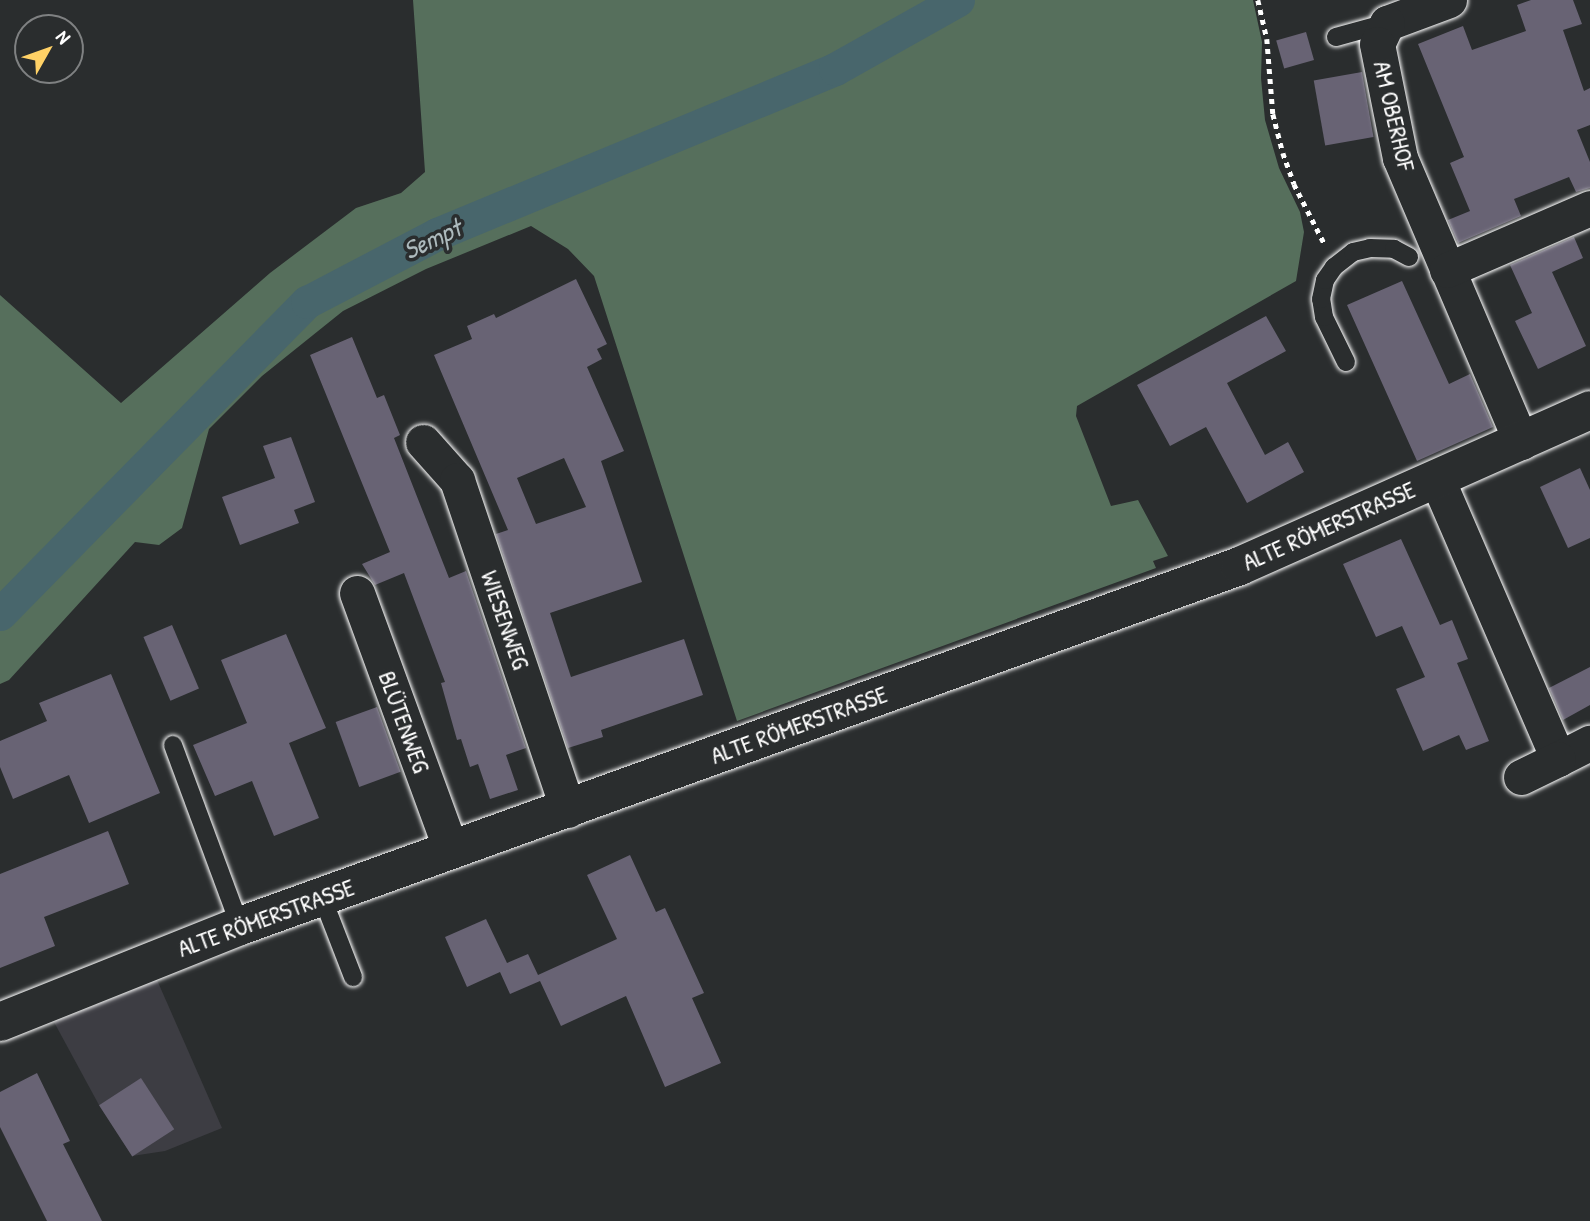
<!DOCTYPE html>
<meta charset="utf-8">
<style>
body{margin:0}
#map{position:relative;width:1590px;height:1221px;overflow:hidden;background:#2a2d2e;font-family:"Patrick Hand",sans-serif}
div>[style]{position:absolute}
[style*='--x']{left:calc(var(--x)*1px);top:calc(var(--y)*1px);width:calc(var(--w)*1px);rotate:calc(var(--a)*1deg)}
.built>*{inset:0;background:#3d3d43}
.green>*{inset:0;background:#566f5c}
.canal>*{height:33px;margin:-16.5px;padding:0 16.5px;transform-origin:16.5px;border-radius:16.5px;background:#48666c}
.building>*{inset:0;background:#686374;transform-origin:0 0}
.path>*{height:4.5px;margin-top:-2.25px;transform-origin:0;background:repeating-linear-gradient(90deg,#fff 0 5px,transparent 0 10px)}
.roads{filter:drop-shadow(0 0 2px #fff) drop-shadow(0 0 2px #fff)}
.service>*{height:18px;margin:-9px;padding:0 9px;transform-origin:9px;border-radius:9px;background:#2a2d2e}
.minor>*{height:35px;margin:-17.5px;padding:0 17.5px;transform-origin:17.5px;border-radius:17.5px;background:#2a2d2e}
.secondary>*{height:38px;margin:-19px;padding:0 19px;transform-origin:19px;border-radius:19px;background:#2a2d2e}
span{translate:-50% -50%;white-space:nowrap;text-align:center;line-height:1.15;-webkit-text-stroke:7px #2a2d2e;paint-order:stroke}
.street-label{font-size:24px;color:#fff}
.water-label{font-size:26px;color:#adbabd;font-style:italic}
.north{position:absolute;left:14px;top:14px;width:70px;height:70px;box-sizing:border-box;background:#2a2d2e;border:2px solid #7f8182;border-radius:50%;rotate:50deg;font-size:19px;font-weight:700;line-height:28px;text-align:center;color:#fff}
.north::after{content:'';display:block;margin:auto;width:24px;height:32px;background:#ffd166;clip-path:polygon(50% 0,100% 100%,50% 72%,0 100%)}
</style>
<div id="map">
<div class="built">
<i style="clip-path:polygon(157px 980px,222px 1128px,165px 1151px,132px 1156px,99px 1105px,54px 1022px)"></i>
</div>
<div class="green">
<i style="clip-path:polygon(413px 0,1253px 0,1262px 42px,1261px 78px,1265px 120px,1279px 168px,1300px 212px,1304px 232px,1296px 281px,1077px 406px,1076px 416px,1111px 506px,1138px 500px,1168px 556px,1153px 561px,1156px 568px,737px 721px,594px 276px,568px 249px,531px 226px,426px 269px,343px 311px,262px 376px,209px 429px,182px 528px,159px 545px,135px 542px,9px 680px,0 684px,0 295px,121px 403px,270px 273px,356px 208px,401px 193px,425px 172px)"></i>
</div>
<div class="canal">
<i style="--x:0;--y:614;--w:438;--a:-45.5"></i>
<i style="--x:307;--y:302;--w:147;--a:-27.6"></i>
<i style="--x:437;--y:234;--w:431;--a:-22.5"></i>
<i style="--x:835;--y:69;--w:141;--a:-29.3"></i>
</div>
<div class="building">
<i style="clip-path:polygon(1531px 0,1573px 0,1582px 24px,1563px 30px,1584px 91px,1590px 88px,1590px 125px,1577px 130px,1590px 162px,1590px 188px,1576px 192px,1569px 177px,1514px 199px,1521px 216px,1458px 243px,1448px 220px,1470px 211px,1450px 163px,1464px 157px,1418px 44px,1463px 26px,1472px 50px,1526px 31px,1517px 5px)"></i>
<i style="left:1306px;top:32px;width:29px;height:31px;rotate:74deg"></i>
<i style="left:1362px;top:72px;width:66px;height:49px;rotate:80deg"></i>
<i style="clip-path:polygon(1574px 237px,1583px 258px,1552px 272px,1586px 346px,1538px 369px,1515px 321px,1532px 313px,1510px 265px)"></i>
<i style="clip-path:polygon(evenodd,576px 279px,607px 344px,597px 349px,602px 359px,587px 367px,624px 451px,601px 461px,642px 582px,550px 613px,571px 677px,684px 639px,703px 695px,601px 730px,603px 737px,568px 748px,496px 534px,508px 530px,434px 355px,472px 339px,467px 326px,494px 314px,496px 318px,576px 279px,564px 458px,586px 507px,536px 524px,517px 478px,564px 458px)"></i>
<i style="clip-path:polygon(1402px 281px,1449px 384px,1470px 374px,1493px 427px,1417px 461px,1347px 305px)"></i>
<i style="clip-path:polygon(1266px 316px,1286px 351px,1227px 383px,1265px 455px,1288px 442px,1304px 472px,1247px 503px,1206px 427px,1170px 446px,1137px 385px)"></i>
<i style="clip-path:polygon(352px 337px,377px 398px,384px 395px,400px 435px,394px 438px,449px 578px,466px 571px,526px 748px,506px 755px,518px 790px,490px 799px,478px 764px,470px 767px,461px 739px,457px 740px,441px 683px,445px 682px,404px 573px,375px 585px,362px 564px,390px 552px,310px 355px)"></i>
<i style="clip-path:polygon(291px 437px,315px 502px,294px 510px,299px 523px,240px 545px,222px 497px,275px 478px,263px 446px)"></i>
<i style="clip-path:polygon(1580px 468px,1590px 490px,1590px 538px,1568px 548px,1540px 487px)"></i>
<i style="clip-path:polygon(1401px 539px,1440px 625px,1452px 620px,1468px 659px,1457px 663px,1489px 741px,1466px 750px,1459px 735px,1423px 751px,1396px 689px,1425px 677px,1402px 626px,1376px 637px,1343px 564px)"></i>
<i style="left:172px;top:625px;width:69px;height:31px;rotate:67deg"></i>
<i style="clip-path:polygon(286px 634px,326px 728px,289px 743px,319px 818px,274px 836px,252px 781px,215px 796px,193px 745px,247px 723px,221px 660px)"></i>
<i style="clip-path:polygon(1590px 667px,1590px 705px,1563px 720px,1549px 688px)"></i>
<i style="clip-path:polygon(111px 674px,160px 793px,89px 823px,69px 775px,13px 799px,0 767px,0 741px,47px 721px,39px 703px)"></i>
<i style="left:377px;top:707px;width:69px;height:44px;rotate:70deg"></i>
<i style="clip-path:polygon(108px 831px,129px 884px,44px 917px,55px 946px,0 968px,0 874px)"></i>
<i style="clip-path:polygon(630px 855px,656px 912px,665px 908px,704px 993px,692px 998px,721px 1063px,665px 1087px,626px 996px,561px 1026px,540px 981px,510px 994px,500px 972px,467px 987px,445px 937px,486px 919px,507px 963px,528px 954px,538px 975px,617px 939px,587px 875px)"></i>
<i style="clip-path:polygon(37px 1073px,70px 1141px,63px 1144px,102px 1221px,47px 1221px,0 1127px,0 1092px)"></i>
<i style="left:141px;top:1078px;width:61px;height:50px;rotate:57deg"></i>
</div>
<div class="path">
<i style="--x:1258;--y:0;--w:40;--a:77"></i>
<i style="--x:1267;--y:39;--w:75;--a:85.4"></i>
<i style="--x:1273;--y:114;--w:40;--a:75.6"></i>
<i style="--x:1283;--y:153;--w:33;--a:70"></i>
<i style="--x:1294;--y:184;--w:66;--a:63"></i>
</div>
<div class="roads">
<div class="service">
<i style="--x:1336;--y:37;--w:53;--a:-15.4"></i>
<i style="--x:1346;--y:362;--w:50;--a:-116.1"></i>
<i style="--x:1324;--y:317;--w:18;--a:-99"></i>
<i style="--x:1321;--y:299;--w:19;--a:-78"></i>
<i style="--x:1325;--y:280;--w:16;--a:-55"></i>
<i style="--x:1334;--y:267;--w:24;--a:-38"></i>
<i style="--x:1353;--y:252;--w:17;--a:-13"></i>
<i style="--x:1370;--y:248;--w:24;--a:2"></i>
<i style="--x:1394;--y:249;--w:17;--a:28"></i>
<i style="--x:173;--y:745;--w:193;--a:69.7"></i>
<i style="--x:322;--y:897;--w:86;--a:68.8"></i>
</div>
<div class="minor">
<i style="--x:1449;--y:0;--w:66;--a:159.6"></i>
<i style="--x:1387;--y:23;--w:23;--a:115"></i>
<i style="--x:1377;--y:44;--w:116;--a:78.6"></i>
<i style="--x:1400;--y:158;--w:309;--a:66.9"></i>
<i style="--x:1447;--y:270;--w:156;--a:-23.4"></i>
<i style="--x:423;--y:442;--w:51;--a:48.2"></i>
<i style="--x:457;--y:480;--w:348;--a:71.4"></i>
<i style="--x:1437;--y:479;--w:305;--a:66.6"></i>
<i style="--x:1558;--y:759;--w:36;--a:-27"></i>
<i style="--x:357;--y:593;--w:274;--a:69.9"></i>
<i style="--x:1521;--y:777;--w:41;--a:-25.9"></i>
</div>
<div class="secondary">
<i style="--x:0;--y:1022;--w:258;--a:-21.8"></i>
<i style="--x:240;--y:926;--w:1063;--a:-19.8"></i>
<i style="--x:1240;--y:566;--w:383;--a:-24"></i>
</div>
</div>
<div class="street-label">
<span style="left:1394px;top:116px;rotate:77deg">AM OBERHOF</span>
<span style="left:1329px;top:526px;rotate:-24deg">ALTE RÖMERSTRASSE</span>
<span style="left:505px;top:620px;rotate:71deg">WIESENWEG</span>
<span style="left:404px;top:722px;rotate:70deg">BLÜTENWEG</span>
<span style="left:799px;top:725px;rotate:-20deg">ALTE RÖMERSTRASSE</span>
<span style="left:266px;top:918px;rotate:-20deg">ALTE RÖMERSTRASSE</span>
</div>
<div class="water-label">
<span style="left:432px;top:239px;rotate:-25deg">Sempt</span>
</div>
<div class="north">N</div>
</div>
